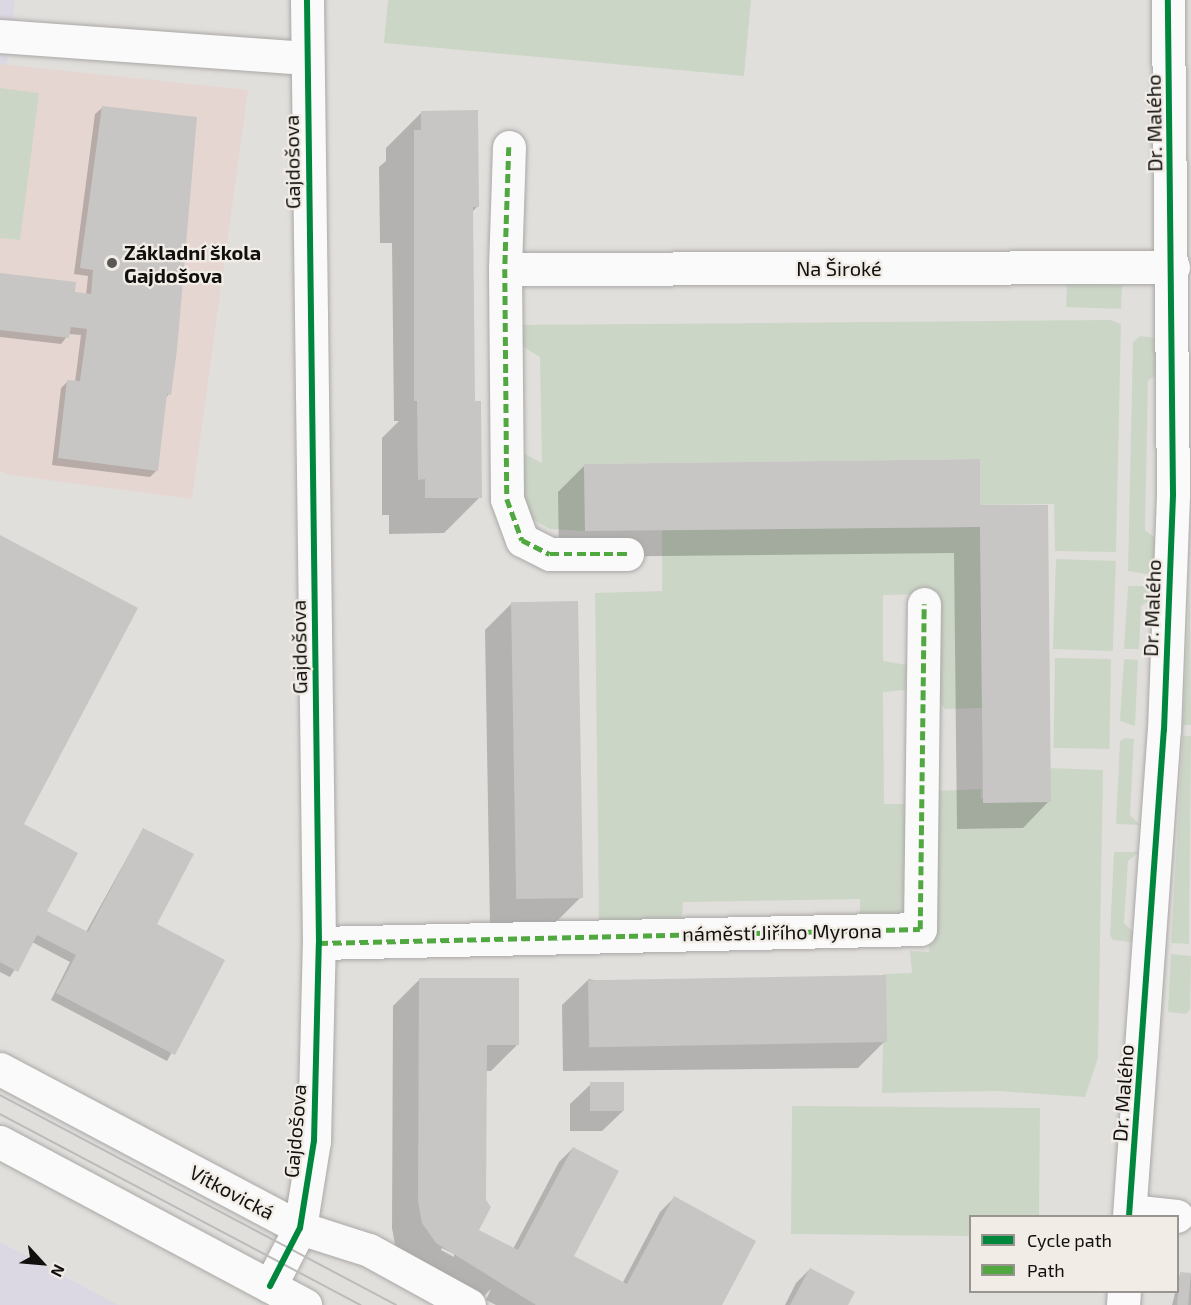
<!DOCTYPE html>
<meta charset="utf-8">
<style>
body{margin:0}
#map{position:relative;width:1191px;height:1305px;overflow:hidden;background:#e1dfdc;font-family:"Exo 2",sans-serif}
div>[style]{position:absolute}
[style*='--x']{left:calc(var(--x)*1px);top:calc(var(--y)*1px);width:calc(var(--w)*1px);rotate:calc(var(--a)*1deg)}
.industrial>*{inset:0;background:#dcd8e3}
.education>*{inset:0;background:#e5d6d2}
.green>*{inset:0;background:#ccd6c7;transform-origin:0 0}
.shadow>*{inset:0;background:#0003}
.building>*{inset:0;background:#c7c6c5;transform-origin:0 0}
.roads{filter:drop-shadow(0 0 2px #aaa8a6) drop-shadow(0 0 2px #aaa8a6)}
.minor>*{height:33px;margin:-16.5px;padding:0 16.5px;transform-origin:16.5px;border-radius:16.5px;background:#fafafa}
.tram>*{height:1.5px;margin:-0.75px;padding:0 0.75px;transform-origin:0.75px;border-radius:0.75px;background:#bcbbbb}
.quiet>*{height:4.5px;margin-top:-2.25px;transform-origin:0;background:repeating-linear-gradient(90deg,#51a841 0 9px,transparent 0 13.5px)}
.cycleway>*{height:6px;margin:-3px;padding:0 3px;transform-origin:3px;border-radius:3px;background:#00873e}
.dots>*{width:16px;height:16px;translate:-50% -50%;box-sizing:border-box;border:3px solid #f2ece6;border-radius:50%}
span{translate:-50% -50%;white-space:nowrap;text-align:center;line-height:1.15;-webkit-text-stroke:4.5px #f2ece6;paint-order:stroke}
.street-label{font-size:20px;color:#11100e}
.poi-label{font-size:20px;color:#11100e;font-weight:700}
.left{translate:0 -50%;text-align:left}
.legend{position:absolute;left:969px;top:1215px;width:210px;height:78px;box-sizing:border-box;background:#f2ece6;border:2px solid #989490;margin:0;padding:8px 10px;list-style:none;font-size:18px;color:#11100e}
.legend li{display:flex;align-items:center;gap:12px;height:30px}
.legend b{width:30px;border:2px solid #989490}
.north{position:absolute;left:12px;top:1233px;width:60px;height:60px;-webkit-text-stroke:4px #f2ece6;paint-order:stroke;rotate:116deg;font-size:16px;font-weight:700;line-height:24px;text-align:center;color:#11100e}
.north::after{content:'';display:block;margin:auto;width:21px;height:27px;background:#11100e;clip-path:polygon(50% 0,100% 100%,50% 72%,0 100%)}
</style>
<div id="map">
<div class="industrial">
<i style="clip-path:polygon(0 0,15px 0,7px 65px,0 64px)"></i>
<i style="clip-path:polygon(0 1242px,118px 1305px,0 1305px)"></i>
</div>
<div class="education">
<i style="clip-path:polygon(0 64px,248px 90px,192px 499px,10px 475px,0 471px)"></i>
</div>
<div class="green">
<i style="clip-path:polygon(388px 0,751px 0,744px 76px,384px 43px)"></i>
<i style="clip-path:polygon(0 88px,39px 93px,20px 240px,0 238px)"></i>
<i style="left:1122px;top:285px;width:24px;height:55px;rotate:92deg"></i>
<i style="clip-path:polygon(1111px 320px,1121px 324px,1116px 552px,1055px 551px,1054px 504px,980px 505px,980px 459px,584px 464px,585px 531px,550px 529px,522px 513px,519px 451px,542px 463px,540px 357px,514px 341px,515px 325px)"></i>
<i style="clip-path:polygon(1140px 336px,1157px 338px,1159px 372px,1148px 381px,1145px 530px,1155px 538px,1153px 575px,1128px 571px,1133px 342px)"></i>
<i style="clip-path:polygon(980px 527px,982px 708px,945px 709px,939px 702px,937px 594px,883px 595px,883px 661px,907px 665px,905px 690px,883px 692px,884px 804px,905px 804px,913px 900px,902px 914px,860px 914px,860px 899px,683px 902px,682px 919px,599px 928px,595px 593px,662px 591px,662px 530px)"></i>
<i style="left:1056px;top:559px;width:60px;height:90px;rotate:2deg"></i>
<i style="clip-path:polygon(1128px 586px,1152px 586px,1152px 598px,1141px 606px,1139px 649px,1124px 649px)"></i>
<i style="clip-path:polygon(1190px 586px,1191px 725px,1183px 725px)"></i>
<i style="left:1055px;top:658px;width:56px;height:90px;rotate:1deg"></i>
<i style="clip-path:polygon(1124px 659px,1138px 660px,1135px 726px,1120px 721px)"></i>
<i style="clip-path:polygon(1183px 736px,1191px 736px,1189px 944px,1171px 943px)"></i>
<i style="clip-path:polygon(1125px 738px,1134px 739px,1130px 815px,1140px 825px,1116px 824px,1120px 741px)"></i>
<i style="clip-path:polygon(1046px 768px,1103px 770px,1098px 1058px,1085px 1097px,997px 1091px,882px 1093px,884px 974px,912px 973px,910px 951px,929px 952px,936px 791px,981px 789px,981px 799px,1046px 799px)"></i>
<i style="clip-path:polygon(1114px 852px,1139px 852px,1128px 861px,1124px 923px,1134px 933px,1131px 942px,1113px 940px,1110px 935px)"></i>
<i style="clip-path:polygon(1171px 954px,1191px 956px,1190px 1009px,1186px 1014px,1168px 1012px)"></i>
<i style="clip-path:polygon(792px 1106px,1040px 1108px,1039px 1216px,970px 1216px,970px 1236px,791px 1234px)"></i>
</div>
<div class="shadow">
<i style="clip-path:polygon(102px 108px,169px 394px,165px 398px,157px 470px,150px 477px,52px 465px,61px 388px,68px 381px,75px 382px,81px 335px,69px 334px,61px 344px,0 337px,0 275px,86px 295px,88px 276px,74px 274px,95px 114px)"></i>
<i style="clip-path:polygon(422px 112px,478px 206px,472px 212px,473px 401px,480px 497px,444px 533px,389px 534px,389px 515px,382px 515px,382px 438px,399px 421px,394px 421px,392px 243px,380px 243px,379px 167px,386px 161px,386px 148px)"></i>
<i style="clip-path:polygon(584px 466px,979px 507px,1049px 801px,1023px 828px,957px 829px,954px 553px,559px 557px,558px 492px)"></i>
<i style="clip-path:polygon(0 536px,22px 825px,45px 912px,86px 932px,143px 829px,155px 924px,223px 961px,167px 1061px,51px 1000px,70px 962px,32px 942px,10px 977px,0 972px)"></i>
<i style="clip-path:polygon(512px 603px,581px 897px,554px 924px,490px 925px,485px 630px)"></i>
<i style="clip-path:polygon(589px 979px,885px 1041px,858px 1068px,563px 1071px,562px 1005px)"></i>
<i style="clip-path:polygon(evenodd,419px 980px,518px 1044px,491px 1071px,485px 1071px,477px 1230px,513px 1249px,559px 1162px,573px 1148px,572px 1257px,622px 1284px,660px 1212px,674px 1198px,720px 1305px,496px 1305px,486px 1300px,491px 1289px,475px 1305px,396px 1250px,392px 1228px,393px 1006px,419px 980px,442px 1248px,454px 1254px,454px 1257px,441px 1250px,442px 1248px)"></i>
<i style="clip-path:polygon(591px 1084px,623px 1111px,602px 1131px,570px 1131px,570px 1104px)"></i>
<i style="clip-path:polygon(810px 1269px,846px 1305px,785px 1305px,796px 1283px)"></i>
<i style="clip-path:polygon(1180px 1274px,1191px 1275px,1191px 1305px,1172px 1305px)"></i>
</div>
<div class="building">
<i style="clip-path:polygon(102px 106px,197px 117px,177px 350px,171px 395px,167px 394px,158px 471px,58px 458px,67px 380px,80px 381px,87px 329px,71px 327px,69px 338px,0 330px,0 273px,76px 282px,75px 292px,91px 294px,93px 270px,80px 268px)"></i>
<i style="clip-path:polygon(478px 110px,479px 207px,473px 207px,475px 401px,481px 401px,482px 498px,425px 498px,425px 479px,418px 480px,417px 401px,414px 401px,414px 130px,421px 130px,421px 111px)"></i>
<i style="clip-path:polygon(980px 459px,980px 505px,1048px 505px,1051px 802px,983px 803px,980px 527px,585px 531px,584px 464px)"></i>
<i style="clip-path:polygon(0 535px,138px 608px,24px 824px,78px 853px,47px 911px,88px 932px,143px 828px,194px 854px,157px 924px,225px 960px,175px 1055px,56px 993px,76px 955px,37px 935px,18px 972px,0 962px)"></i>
<i style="left:578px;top:601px;width:297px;height:67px;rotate:89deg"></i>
<i style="left:886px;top:975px;width:67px;height:298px;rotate:89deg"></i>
<i style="clip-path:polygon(419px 978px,519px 978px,519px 1045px,487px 1045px,486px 1200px,491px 1207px,479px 1230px,518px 1250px,573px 1147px,619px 1171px,574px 1256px,627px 1284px,674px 1196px,756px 1241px,722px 1305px,536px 1305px,436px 1243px,422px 1223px,418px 1201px)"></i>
<i style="left:590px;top:1082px;width:34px;height:29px"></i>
<i style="clip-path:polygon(810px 1268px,855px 1292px,848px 1305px,790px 1305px)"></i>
<i style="left:1180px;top:1272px;width:11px;height:33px;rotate:5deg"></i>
</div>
<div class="roads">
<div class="minor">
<i style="--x:0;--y:36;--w:308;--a:4.1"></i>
<i style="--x:509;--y:147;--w:122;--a:91.9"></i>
<i style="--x:505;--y:269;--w:230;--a:89.5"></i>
<i style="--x:507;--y:499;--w:44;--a:69.9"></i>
<i style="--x:522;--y:540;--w:31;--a:27"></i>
<i style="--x:550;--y:554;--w:77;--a:0"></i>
<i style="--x:505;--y:269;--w:668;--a:-0.17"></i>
<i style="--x:319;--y:943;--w:601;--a:-1.33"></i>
<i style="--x:920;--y:929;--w:325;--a:-89.3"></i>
<i style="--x:0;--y:1069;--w:340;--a:27.9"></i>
<i style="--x:300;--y:1228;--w:72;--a:17.7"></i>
<i style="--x:369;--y:1250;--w:114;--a:28.8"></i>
<i style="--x:0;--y:1142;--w:346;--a:28.1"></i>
<i style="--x:1130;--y:1211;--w:47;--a:6.1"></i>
<i style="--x:1129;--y:1216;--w:487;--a:-85.9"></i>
<i style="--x:1164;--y:730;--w:236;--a:-87.8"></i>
<i style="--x:1173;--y:494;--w:494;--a:-90.6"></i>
<i style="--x:270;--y:1286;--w:65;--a:-62.7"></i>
<i style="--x:300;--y:1228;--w:88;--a:-80.9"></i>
<i style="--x:314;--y:1141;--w:198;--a:-88.6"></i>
<i style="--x:319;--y:943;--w:943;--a:-90.73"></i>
<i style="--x:1123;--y:1305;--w:13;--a:-86"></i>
</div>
</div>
<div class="tram">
<i style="--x:0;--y:1095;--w:448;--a:27.9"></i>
<i style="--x:0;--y:1114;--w:408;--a:27.9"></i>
</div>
<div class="quiet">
<i style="--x:509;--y:147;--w:122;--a:91.9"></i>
<i style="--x:505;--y:269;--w:230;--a:89.5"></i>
<i style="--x:507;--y:499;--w:44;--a:69.9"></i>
<i style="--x:522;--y:540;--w:31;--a:27"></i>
<i style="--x:550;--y:554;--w:77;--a:0"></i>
<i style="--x:319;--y:943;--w:601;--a:-1.33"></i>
<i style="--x:920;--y:929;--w:325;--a:-89.3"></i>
</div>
<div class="cycleway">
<i style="--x:1129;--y:1216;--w:487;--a:-85.9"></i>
<i style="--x:1164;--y:730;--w:236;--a:-87.8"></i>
<i style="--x:1173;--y:494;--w:494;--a:-90.6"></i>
<i style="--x:270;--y:1286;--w:65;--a:-62.7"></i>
<i style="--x:300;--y:1228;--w:88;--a:-80.9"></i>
<i style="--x:314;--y:1141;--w:198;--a:-88.6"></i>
<i style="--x:319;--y:943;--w:943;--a:-90.73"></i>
</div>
<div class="dots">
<i style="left:112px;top:263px;background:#5a5856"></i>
</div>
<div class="street-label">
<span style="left:1154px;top:123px;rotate:-91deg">Dr. Malého</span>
<span style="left:292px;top:162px;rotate:-91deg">Gajdošova</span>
<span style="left:839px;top:268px">Na Široké</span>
<span style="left:1152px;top:608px;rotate:-88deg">Dr. Malého</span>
<span style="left:299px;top:647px;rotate:-91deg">Gajdošova</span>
<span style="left:782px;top:932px;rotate:-1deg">náměstí Jiřího Myrona</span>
<span style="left:1123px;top:1093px;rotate:-86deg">Dr. Malého</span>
<span style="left:295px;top:1131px;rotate:-85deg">Gajdošova</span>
<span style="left:232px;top:1192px;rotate:28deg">Vítkovická</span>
</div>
<div class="poi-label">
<span class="left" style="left:124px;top:264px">Základní škola<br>Gajdošova</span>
</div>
<ul class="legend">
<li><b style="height:8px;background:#00873e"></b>Cycle path</li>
<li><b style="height:8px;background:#51a841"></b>Path</li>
</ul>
<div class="north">N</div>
</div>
